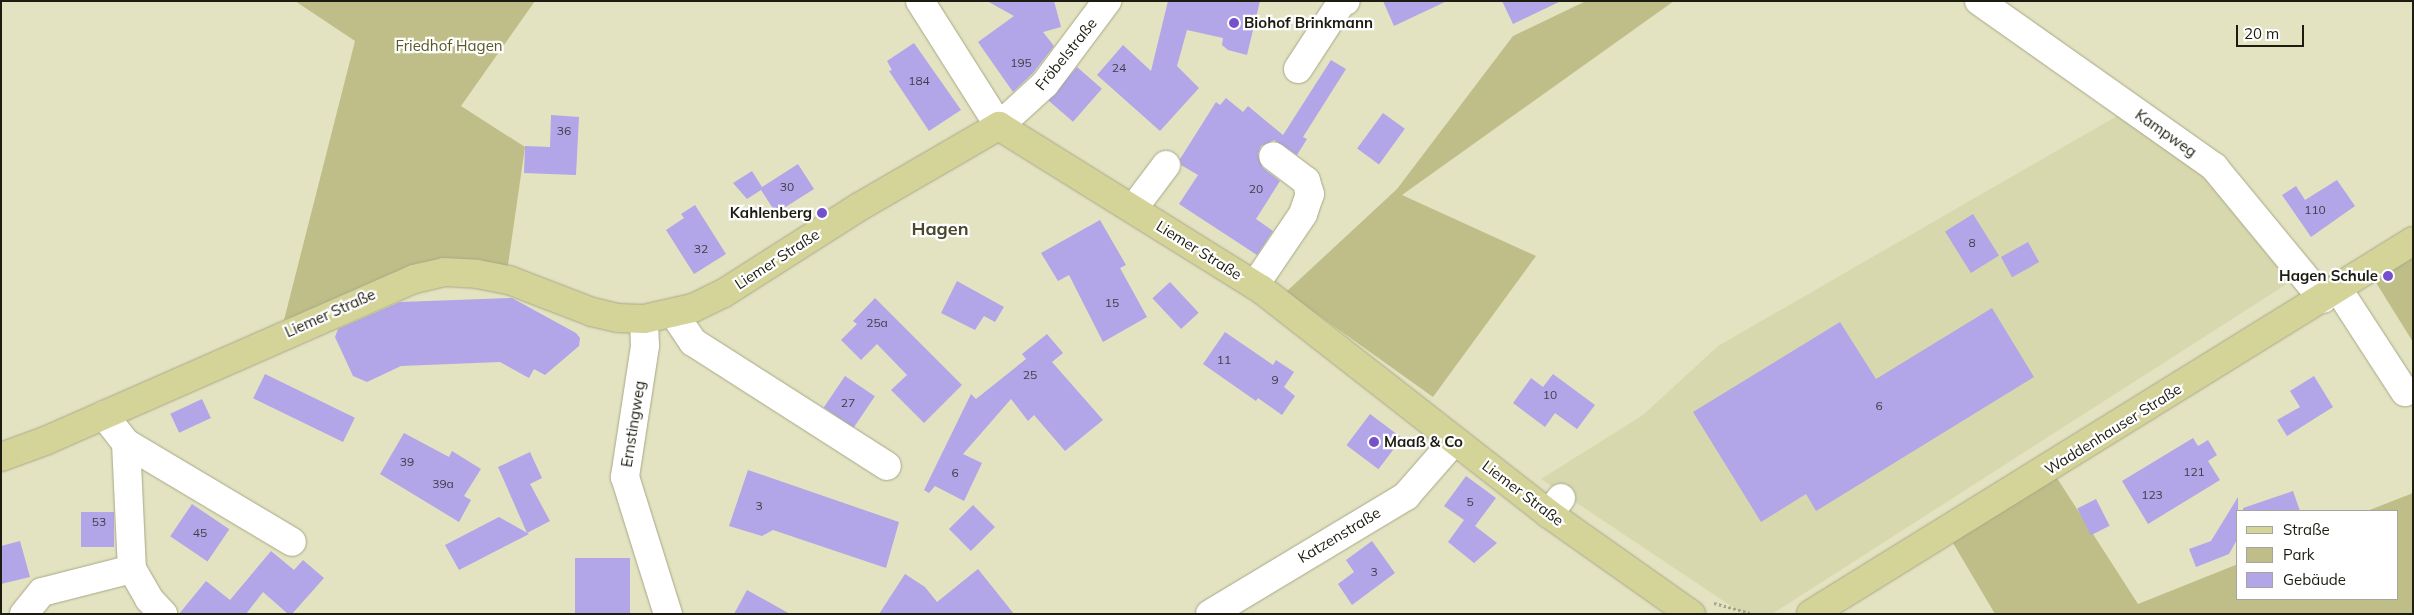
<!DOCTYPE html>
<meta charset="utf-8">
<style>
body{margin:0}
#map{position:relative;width:2414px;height:615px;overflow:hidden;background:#e3e3c2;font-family:Mulish,sans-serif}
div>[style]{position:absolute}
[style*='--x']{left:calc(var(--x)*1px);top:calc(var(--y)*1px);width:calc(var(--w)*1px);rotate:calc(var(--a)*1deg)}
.built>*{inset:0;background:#d8d8af}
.green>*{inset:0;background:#bfbe88}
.building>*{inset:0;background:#b2a5e8;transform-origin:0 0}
.path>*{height:3px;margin-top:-1.5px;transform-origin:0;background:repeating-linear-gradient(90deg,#a6a68b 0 2.5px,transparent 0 5px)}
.roads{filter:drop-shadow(0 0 1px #a8a888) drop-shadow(0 0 1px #a8a888)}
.minor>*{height:28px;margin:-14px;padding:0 14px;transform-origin:14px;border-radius:14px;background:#fff}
.major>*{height:28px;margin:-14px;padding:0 14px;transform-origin:14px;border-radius:14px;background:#d4d398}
.dots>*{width:14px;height:14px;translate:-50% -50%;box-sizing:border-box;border:2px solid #fff;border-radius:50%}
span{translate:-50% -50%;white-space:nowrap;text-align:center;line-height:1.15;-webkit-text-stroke:4.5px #fff;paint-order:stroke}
.number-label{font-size:12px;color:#423e46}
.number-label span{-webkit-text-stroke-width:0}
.poi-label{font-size:15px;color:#1d1c10;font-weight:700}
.left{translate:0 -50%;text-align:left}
.right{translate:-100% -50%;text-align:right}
.park-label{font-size:15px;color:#5b5923}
.street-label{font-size:15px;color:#1d1c10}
.quarter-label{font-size:18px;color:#49482c;font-weight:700}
.frame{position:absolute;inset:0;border:2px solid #1d1c10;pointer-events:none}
.legend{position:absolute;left:2236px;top:510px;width:162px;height:90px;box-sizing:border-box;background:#fff;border:1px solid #a5a49f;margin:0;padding:6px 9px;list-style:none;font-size:15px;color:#1d1c10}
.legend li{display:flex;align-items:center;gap:10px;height:25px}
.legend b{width:25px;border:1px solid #a5a49f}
.scale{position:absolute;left:2236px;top:25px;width:68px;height:22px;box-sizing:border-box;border:2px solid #1d1c10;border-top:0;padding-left:6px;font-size:15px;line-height:18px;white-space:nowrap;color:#1d1c10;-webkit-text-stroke:4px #fff;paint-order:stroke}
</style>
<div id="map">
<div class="built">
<i style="clip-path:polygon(2124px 112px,2204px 170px,2290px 282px,1772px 614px,1743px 614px,1541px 479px,1643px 415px,1718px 346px)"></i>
</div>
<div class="green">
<i style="clip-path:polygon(295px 1px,535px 1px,461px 106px,525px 147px,508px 265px,441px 266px,284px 320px,355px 41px)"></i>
<i style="clip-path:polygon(1586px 1px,1674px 1px,1402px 195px,1536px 256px,1433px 397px,1286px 292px,1397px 189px,1513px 36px)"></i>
<i style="clip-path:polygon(2413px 257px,2413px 342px,2375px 281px)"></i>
<i style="clip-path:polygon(2055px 475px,2138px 604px,2238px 564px,2238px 599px,2398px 599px,2398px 511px,2367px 511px,2413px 493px,2413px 614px,1995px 614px,1950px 538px)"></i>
</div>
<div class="building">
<i style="clip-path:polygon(987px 1px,1054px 1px,1061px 27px,1043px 32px,1054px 46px,1033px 73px,1013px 92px,978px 42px,1014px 16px)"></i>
<i style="clip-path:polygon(1168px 1px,1260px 1px,1247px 55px,1228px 50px,1222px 45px,1223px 38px,1187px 30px,1177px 66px,1199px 88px,1160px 131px,1097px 75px,1123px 45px,1151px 71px)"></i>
<i style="clip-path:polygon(1383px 1px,1447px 1px,1394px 26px)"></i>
<i style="clip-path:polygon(1502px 1px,1561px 1px,1513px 24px)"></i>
<i style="clip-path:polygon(914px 43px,961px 110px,929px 131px,889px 71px,892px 70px,887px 61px)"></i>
<i style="clip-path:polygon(1331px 60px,1346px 69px,1303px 137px,1307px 139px,1297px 155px,1274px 140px,1261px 146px,1258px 154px,1263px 168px,1280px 181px,1256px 219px,1273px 231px,1257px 255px,1179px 204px,1198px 175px,1181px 165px,1180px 159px,1216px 102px,1220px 105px,1226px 98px,1243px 112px,1248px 106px,1283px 135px)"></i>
<i style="left:1077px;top:67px;width:33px;height:44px;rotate:41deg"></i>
<i style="left:1383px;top:113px;width:27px;height:44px;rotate:36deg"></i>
<i style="clip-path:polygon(551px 115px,579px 117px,576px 175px,524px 173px,525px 146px,550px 147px)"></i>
<i style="clip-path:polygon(798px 164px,814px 189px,776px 213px,761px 190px,747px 199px,733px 183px,752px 171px,762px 187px)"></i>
<i style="clip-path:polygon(2337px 180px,2355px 206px,2311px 237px,2282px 195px,2296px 186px,2305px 200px)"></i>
<i style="clip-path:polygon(695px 205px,726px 254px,694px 274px,666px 230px,684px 218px,681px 214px)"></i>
<i style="left:1973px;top:214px;width:49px;height:33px;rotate:58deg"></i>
<i style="clip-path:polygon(1100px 220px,1126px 265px,1120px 268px,1147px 317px,1103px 342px,1069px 275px,1058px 281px,1041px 253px)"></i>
<i style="left:2028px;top:242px;width:23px;height:31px;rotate:61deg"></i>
<i style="clip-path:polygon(957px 281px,1004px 307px,995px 322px,984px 316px,975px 330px,941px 313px)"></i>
<i style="left:1170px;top:282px;width:42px;height:24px;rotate:47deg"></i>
<i style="clip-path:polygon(512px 298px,576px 333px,580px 338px,579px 346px,545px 375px,534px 369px,529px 378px,500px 362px,401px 366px,367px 382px,353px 376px,335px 337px,338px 329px,400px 302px)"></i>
<i style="clip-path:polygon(875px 298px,962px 385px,924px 423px,891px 390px,907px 375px,877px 344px,861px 360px,841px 340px,857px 324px,853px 321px)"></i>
<i style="clip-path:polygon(1992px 308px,2034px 377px,1816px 511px,1806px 494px,1761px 522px,1693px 412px,1840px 322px,1876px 379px)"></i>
<i style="clip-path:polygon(1225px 332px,1273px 365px,1276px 360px,1294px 372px,1284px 387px,1295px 396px,1282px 415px,1258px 398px,1256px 401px,1203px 364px)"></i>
<i style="clip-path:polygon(1047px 334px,1063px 353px,1052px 362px,1103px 420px,1065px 451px,1034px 415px,1028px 421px,1011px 399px,963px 454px,982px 463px,964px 501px,935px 486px,929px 493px,924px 490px,971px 394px,976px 399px,1026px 359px,1022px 354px)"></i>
<i style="left:265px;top:374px;width:100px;height:27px;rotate:26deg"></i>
<i style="clip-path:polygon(1553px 374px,1595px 405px,1577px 429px,1555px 413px,1545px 427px,1513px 403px,1531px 378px,1543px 387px)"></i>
<i style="left:845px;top:376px;width:36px;height:38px;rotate:34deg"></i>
<i style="clip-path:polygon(2314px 376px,2333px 407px,2287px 436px,2277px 420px,2300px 407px,2290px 391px)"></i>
<i style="left:202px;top:399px;width:21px;height:35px;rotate:65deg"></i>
<i style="left:1370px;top:414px;width:40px;height:39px;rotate:37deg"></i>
<i style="clip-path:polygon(404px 433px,449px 457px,452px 451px,481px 469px,464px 496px,471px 500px,459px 522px,380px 474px)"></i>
<i style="clip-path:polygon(2193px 438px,2198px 446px,2208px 440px,2217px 455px,2208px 461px,2220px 480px,2148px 524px,2122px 481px)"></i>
<i style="clip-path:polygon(530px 452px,542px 478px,530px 484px,550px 521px,527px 533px,498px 467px)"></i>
<i style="clip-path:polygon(748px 470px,899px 522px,886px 568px,773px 530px,762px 536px,729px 526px)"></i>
<i style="clip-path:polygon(1466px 476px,1496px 498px,1475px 526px,1497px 543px,1474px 563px,1448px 542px,1464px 520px,1444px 506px)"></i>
<i style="clip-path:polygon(2293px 491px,2300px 511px,2243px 511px,2243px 508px)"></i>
<i style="clip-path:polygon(2238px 497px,2238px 538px,2229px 554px,2196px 567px,2189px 549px,2211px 541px)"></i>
<i style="left:2096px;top:499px;width:30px;height:21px;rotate:63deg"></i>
<i style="left:192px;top:504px;width:45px;height:39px;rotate:34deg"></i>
<i style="left:973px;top:505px;width:31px;height:34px;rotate:45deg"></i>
<i style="left:114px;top:512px;width:35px;height:33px;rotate:90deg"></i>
<i style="clip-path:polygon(499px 517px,529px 534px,459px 570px,445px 545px)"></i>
<i style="clip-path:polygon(20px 541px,30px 577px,1px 584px,1px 546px)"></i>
<i style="clip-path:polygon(1372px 541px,1395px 573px,1352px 605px,1338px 584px,1354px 572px,1346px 560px)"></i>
<i style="clip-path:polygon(271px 551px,294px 570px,303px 560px,324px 578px,292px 614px,288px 614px,263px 592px,246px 614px,179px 614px,206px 581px,230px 600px)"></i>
<i style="left:575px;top:558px;width:55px;height:56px"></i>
<i style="clip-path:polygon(978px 569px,1014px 614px,879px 614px,905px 574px,925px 587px,937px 602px)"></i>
<i style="clip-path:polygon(747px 590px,790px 614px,734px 614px)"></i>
</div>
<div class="path">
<i style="--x:1714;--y:603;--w:41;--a:15.4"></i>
</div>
<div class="roads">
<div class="minor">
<i style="--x:920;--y:1;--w:148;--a:57.7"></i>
<i style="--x:999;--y:126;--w:62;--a:-42.4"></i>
<i style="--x:1045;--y:84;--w:104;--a:-53.2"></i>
<i style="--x:1979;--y:1;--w:288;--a:35.2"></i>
<i style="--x:2214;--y:167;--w:171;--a:50.5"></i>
<i style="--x:1298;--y:69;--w:79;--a:-56.9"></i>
<i style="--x:1341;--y:3;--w:5;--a:-22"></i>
<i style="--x:1133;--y:209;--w:55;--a:-53.1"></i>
<i style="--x:1255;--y:285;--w:86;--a:-55.9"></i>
<i style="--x:1303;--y:214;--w:21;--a:-71"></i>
<i style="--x:1310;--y:194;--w:14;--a:-107"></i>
<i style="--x:1306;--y:181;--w:41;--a:-142.9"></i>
<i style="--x:2338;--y:289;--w:123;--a:57"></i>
<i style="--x:674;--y:314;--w:34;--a:56"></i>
<i style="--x:693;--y:342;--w:230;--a:32.6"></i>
<i style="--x:644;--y:319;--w:27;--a:88"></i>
<i style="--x:645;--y:346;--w:133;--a:98.7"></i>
<i style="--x:625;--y:477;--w:144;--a:72.6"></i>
<i style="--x:104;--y:415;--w:36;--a:52"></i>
<i style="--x:126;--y:443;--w:193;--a:30.8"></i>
<i style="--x:126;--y:443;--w:126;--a:87.3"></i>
<i style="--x:132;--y:569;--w:34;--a:60"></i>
<i style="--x:149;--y:599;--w:21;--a:47"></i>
<i style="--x:1549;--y:514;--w:20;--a:-53"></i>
<i style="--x:24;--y:614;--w:28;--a:-51"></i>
<i style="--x:42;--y:592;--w:93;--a:-14.3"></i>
<i style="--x:1210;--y:614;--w:229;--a:-31"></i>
<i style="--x:1406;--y:496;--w:73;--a:-48.9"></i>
</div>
<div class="major">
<i style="--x:1;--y:457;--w:47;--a:-20"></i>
<i style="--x:45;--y:441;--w:403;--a:-23.7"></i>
<i style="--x:414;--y:279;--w:31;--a:-13"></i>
<i style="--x:444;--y:272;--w:33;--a:3"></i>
<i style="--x:477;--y:274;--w:33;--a:11"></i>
<i style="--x:509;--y:280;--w:89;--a:21.1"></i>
<i style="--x:592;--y:312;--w:27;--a:13"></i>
<i style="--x:618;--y:318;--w:26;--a:2"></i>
<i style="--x:644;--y:319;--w:50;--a:-12.7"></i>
<i style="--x:693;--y:308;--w:34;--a:-26"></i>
<i style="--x:724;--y:293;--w:160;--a:-32.5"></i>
<i style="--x:859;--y:207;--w:162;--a:-30.1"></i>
<i style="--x:999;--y:126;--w:309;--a:31.9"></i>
<i style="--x:1261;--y:289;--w:365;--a:38"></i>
<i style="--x:1549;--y:514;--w:174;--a:35.2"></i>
<i style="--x:1811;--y:614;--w:708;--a:-31.78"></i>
</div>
</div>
<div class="dots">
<i style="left:1234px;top:23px;background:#7551cb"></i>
<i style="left:822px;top:213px;background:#7551cb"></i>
<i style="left:2388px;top:276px;background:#7551cb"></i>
<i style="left:1374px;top:442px;background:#7551cb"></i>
</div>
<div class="number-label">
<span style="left:1021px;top:63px">195</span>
<span style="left:1119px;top:68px">24</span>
<span style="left:919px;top:81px">184</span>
<span style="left:564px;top:131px">36</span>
<span style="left:787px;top:187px">30</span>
<span style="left:1256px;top:189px">20</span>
<span style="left:2315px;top:210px">110</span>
<span style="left:1972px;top:243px">8</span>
<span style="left:701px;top:249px">32</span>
<span style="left:1112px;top:303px">15</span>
<span style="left:877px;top:323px">25a</span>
<span style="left:1224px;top:360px">11</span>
<span style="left:1030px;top:375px">25</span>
<span style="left:1275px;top:380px">9</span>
<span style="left:1550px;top:395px">10</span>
<span style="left:848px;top:403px">27</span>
<span style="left:1879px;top:406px">6</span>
<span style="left:407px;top:462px">39</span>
<span style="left:2194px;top:472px">121</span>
<span style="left:955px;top:473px">6</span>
<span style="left:443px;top:484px">39a</span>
<span style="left:2152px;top:495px">123</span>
<span style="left:1470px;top:502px">5</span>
<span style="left:759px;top:506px">3</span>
<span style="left:99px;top:522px">53</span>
<span style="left:200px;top:533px">45</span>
<span style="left:1374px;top:572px">3</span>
</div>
<div class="poi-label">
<span class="left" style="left:1244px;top:23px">Biohof Brinkmann</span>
<span class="right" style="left:812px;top:213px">Kahlenberg</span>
<span class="right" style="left:2378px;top:276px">Hagen Schule</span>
<span class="left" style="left:1384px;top:442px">Maaß &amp; Co</span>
</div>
<div class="park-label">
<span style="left:449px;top:46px">Friedhof Hagen</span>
</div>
<div class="street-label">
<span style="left:1066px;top:54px;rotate:-51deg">Fröbelstraße</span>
<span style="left:2166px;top:133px;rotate:35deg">Kampweg</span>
<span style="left:1199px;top:250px;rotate:32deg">Liemer Straße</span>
<span style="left:777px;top:259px;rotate:-33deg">Liemer Straße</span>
<span style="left:330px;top:313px;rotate:-24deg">Liemer Straße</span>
<span style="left:633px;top:424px;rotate:-81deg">Ernstingweg</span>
<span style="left:2113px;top:429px;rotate:-32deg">Waddenhauser Straße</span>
<span style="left:1523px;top:493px;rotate:37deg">Liemer Straße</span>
<span style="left:1339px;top:535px;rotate:-31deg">Katzenstraße</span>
</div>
<div class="quarter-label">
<span style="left:940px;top:229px">Hagen</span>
</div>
<div class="frame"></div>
<ul class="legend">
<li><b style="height:6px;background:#d4d398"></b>Straße</li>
<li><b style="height:14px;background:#bfbe88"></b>Park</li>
<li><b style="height:14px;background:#b2a5e8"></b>Gebäude</li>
</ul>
<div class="scale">20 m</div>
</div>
